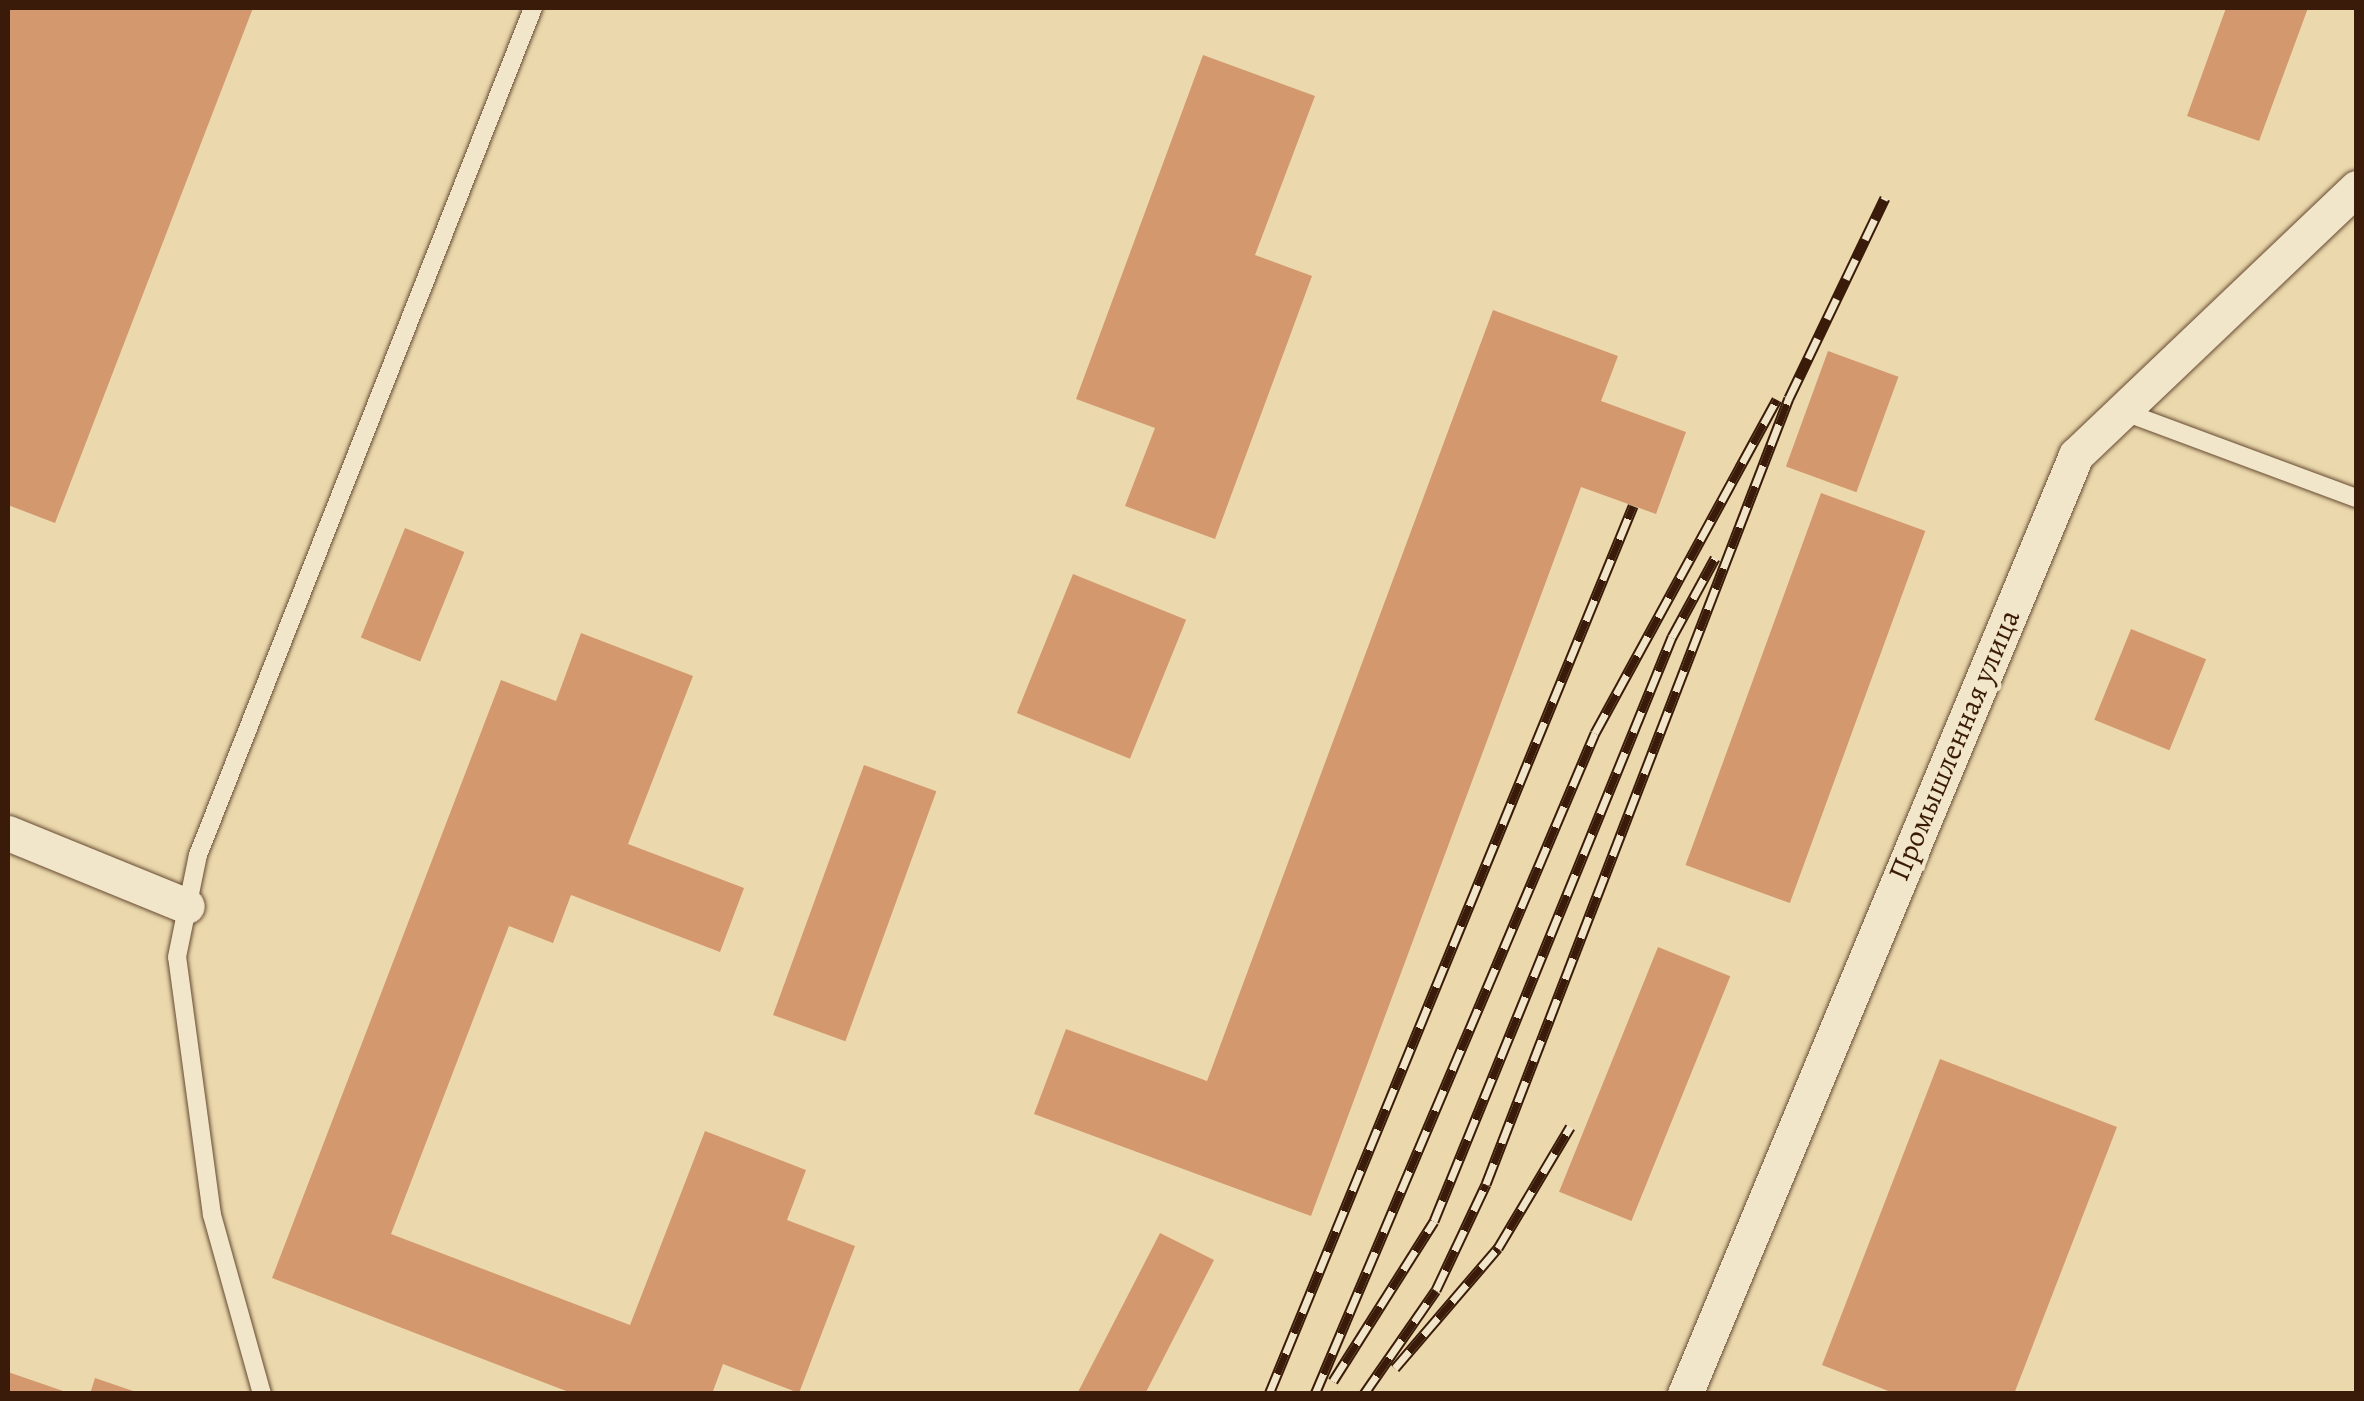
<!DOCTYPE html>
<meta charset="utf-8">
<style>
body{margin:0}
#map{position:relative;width:2364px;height:1401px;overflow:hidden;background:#ebd9ad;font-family:Alegreya,serif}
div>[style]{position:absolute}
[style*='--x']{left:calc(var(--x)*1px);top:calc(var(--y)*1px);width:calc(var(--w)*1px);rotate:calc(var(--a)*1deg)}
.building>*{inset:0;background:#d3986e;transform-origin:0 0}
.roads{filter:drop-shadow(0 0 2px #664a32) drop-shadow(0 0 2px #664a32)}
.service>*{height:18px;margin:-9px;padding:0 9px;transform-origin:9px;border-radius:9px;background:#f2e6ca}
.minor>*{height:35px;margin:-17.5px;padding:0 17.5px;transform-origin:17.5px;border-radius:17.5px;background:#f2e6ca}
.rail>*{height:11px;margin-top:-5.5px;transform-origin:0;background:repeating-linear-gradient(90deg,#f2e6ca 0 22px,#3a1b09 0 44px);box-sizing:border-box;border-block:2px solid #3a1b09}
span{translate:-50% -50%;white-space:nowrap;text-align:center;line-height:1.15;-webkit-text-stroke:8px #f2e6ca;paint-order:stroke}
.street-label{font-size:30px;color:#3a1b09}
.frame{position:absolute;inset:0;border:10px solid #3a1b09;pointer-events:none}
</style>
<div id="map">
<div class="building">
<i style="clip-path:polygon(8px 8px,253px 8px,55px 523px,8px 505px)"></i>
<i style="clip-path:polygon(2226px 8px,2308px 8px,2259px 141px,2187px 116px)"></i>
<i style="clip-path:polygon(1203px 55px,1315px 96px,1255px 255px,1312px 276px,1215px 539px,1125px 506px,1155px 428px,1076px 399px)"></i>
<i style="clip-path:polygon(1493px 310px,1618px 356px,1601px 401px,1686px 432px,1656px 514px,1581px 487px,1311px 1216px,1034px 1114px,1066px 1029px,1207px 1081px)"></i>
<i style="left:1828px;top:351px;width:75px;height:123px;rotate:20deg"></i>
<i style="left:1821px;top:493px;width:111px;height:396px;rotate:20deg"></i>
<i style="left:405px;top:528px;width:64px;height:118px;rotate:22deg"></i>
<i style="left:1073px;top:574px;width:122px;height:150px;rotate:22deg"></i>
<i style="left:2131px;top:629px;width:81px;height:98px;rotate:22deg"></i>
<i style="clip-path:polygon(581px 633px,693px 676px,628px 844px,744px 888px,720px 952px,571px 895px,553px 943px,509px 926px,391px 1234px,630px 1325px,705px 1131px,806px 1170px,787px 1220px,855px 1246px,799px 1393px,723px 1364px,712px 1394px,574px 1394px,272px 1278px,501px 680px,556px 701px)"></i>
<i style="left:864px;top:765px;width:77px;height:266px;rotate:20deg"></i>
<i style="left:1658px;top:947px;width:78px;height:264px;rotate:22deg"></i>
<i style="clip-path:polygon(1940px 1059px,2117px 1127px,2014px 1394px,1896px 1394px,1822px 1365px)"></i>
<i style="clip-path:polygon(1160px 1233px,1214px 1260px,1145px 1394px,1077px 1394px)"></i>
<i style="clip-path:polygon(8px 1372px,69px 1393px,69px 1394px,8px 1394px)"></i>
<i style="clip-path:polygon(95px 1378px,139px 1393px,139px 1394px,90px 1394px)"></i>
</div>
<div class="roads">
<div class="service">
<i style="--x:2122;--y:411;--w:250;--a:20.4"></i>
<i style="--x:262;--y:1394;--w:186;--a:-105.6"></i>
<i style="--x:212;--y:1215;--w:260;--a:-97.7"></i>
<i style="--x:177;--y:957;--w:104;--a:-78.4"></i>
<i style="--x:198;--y:855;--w:911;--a:-68.42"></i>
</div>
<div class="minor">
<i style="--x:8;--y:833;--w:193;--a:22.2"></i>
<i style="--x:1685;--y:1394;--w:1017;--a:-67.39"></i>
<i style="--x:2076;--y:455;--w:387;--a:-43.6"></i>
</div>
</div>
<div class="rail">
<i style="--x:1395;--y:1368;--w:158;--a:-49.4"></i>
<i style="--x:1498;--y:1248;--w:141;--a:-59.2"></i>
<i style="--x:1333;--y:1381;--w:189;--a:-57.7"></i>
<i style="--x:1434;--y:1221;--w:631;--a:-67.83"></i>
<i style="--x:1672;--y:637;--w:90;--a:-61.4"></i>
<i style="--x:1269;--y:1394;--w:960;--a:-67.71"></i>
<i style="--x:1315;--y:1394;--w:718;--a:-67.04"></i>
<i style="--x:1595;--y:733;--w:380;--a:-61.4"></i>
<i style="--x:1364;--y:1394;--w:126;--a:-55.3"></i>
<i style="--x:1436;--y:1290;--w:117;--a:-64.7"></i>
<i style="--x:1486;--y:1184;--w:842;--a:-68.92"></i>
<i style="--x:1789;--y:398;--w:222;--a:-64.4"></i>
</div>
<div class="street-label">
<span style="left:1954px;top:745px;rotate:-67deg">Промышленная улица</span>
</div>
<div class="frame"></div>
</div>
